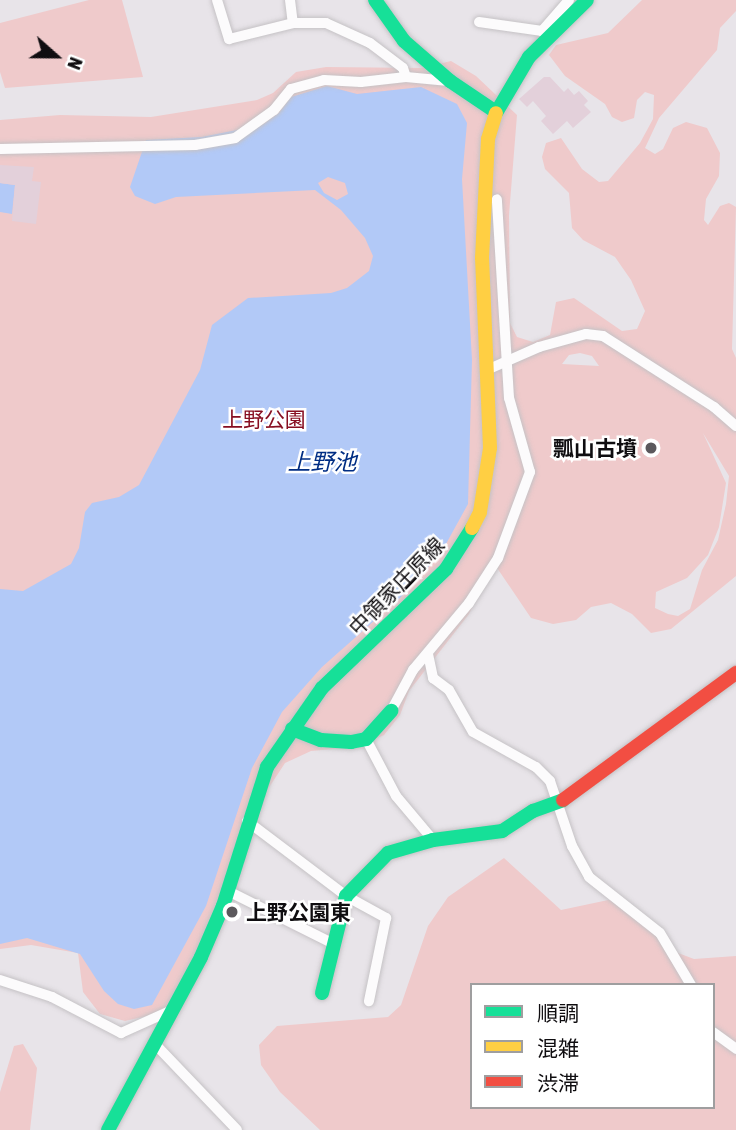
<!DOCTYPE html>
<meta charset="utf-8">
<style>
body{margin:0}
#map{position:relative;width:736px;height:1130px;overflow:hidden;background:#e8e4e9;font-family:"Asap Condensed","Noto Sans JP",sans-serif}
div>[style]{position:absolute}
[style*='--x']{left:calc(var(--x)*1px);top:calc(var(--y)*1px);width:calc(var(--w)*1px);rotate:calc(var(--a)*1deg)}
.green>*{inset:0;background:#efcacb}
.water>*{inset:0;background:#b2c9f7}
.building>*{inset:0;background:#e3d0da}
.roads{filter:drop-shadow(0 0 2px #c5c2c5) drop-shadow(0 0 2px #c5c2c5)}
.street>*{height:10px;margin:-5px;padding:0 5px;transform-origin:5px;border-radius:5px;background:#fcfbfc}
.fast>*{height:14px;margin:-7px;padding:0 7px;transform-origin:7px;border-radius:7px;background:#16e098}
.slow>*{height:14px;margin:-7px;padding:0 7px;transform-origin:7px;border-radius:7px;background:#ffcf43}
.jam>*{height:14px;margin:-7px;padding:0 7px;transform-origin:7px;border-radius:7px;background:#f24e42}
.dots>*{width:19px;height:19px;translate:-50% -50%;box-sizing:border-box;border:4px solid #fff;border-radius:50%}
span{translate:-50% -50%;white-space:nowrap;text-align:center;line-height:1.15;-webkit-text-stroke:5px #fff;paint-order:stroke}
.park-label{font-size:21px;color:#870f22}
.poi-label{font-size:21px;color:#0f0d10;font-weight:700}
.right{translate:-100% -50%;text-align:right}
.left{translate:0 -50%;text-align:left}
.street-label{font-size:21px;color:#0f0d10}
.water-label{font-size:23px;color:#002d83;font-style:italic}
.legend{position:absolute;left:470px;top:983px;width:245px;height:126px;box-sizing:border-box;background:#fff;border:2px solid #9f9e9f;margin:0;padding:9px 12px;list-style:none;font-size:21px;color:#0f0d10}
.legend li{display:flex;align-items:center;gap:14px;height:35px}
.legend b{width:35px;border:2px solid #9f9e9f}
.north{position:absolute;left:21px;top:21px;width:70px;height:70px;-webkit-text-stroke:5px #fff;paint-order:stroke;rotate:111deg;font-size:19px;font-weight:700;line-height:28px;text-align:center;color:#0f0d10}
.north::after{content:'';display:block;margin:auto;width:24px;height:32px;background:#0f0d10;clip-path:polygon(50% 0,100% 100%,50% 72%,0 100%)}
</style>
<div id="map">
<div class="green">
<i style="clip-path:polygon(89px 0,122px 0,143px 77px,5px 88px,0 72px,0 23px)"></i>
<i style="clip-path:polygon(evenodd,642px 0,736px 0,736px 11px,720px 28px,717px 50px,659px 118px,645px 148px,655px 154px,663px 149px,673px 128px,686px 122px,707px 128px,720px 153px,719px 176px,706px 199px,704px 220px,708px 225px,720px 206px,729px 203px,736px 207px,732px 349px,736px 358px,736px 576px,671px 629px,651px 633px,632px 614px,611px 603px,591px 607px,576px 620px,553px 624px,531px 618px,493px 562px,469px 614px,409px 691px,400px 715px,384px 735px,356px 747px,311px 751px,285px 763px,266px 792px,191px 980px,161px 1013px,125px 1021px,100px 1014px,83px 992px,78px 953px,31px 945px,0 949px,0 120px,60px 115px,151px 117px,257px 100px,273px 93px,296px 72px,326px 67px,422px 68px,451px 61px,476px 76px,517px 115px,509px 215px,510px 323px,517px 337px,533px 342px,550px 335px,556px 302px,574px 298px,622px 331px,637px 329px,645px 311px,631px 280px,615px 257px,583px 240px,572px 228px,569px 193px,545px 169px,542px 157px,546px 143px,561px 138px,582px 169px,599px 182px,608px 181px,640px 143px,653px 119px,654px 95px,645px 92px,637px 100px,634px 118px,622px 122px,612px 117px,605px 104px,565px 76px,549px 55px,556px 45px,608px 33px,642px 0,580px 353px,592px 356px,599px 366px,562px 364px,569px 355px,580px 353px,642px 0,703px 433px,729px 476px,726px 504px,718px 540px,702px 570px,690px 609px,678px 616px,668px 614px,655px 608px,656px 592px,687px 578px,708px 555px,719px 527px,726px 483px,703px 433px)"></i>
<i style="clip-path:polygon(evenodd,504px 858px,561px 910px,613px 899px,678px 953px,694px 959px,736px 956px,736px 1130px,320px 1130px,280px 1092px,261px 1065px,259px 1045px,277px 1026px,388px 1017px,401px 1005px,428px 926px,448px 897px,504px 858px,472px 985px,713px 985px,713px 1107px,472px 1107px,472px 985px)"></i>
<i style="clip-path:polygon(23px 1044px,37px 1068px,30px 1130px,0 1130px,0 1092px,14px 1046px)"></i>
</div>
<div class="water">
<i style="clip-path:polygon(evenodd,327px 86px,357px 94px,421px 87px,457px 104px,467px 123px,462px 179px,472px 360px,468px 504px,441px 553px,401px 597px,322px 667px,282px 712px,252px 768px,206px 906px,152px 1005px,134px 1009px,118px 1004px,104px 991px,80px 954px,27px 938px,0 944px,0 589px,23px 591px,71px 564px,79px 548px,85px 512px,92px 503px,119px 497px,139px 485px,200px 370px,212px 325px,248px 298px,331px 293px,347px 288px,369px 271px,373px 256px,365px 238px,341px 210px,315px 190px,176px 197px,155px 204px,135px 196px,130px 187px,146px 140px,202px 137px,262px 125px,279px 113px,291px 97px,327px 86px,328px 177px,345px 183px,348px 194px,337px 200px,324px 193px,318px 183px,328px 177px)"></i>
<i style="clip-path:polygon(0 183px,15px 185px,12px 214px,0 212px)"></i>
</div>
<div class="building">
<i style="clip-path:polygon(544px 77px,550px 77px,564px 92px,568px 88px,574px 95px,579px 91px,588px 101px,584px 105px,591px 112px,573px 128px,567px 121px,553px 134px,541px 121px,546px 116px,533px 101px,527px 107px,519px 99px)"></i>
<i style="clip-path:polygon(0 165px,34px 167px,32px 181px,41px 182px,36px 224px,12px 221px,15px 185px,0 183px)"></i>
</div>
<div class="roads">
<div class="street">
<i style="--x:217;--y:0;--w:41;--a:72.9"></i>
<i style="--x:229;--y:39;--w:66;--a:-14"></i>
<i style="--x:293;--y:23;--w:33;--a:0"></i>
<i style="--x:326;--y:23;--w:48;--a:24.4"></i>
<i style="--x:370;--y:43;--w:41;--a:37.1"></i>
<i style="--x:403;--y:68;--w:9;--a:72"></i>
<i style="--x:290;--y:0;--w:23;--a:83"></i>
<i style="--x:479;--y:22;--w:64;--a:8.1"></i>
<i style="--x:546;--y:35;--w:6;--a:-135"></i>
<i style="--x:542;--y:31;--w:41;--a:-48.9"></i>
<i style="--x:0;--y:149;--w:195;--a:-1.2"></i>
<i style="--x:195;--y:145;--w:41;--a:-9.9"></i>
<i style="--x:235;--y:138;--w:48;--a:-35.7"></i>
<i style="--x:274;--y:110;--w:27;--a:-51"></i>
<i style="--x:291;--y:89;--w:34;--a:-15"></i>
<i style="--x:324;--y:80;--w:37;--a:3"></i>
<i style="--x:361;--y:82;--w:45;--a:-6.3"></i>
<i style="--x:406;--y:77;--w:43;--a:5.3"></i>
<i style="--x:489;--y:369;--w:55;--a:-23.7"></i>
<i style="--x:539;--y:347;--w:49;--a:-15.5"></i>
<i style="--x:586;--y:334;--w:17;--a:7"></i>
<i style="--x:603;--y:336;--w:132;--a:32.6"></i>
<i style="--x:714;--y:407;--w:29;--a:41"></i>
<i style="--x:428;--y:654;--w:25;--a:78"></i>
<i style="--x:433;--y:678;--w:20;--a:37"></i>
<i style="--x:449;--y:690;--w:48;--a:60.3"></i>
<i style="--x:473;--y:732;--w:72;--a:29.1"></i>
<i style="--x:536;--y:767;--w:20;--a:45"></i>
<i style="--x:550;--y:781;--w:69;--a:71.3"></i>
<i style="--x:572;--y:846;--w:35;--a:61"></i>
<i style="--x:589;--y:877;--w:90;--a:38.3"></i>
<i style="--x:660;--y:933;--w:61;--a:59.2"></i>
<i style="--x:391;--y:711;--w:47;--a:-61.8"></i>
<i style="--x:413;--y:670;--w:87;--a:-50.1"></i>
<i style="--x:469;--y:603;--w:54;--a:-57.2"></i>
<i style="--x:498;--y:558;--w:92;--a:-69.6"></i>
<i style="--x:530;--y:472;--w:77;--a:-105.8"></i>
<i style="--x:509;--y:398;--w:199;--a:-93.5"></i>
<i style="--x:366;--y:739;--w:64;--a:62.2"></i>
<i style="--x:396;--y:796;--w:57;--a:49.9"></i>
<i style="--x:247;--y:821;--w:124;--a:37.1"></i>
<i style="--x:346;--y:896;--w:46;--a:28.8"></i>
<i style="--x:386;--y:918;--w:85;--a:101.6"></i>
<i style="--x:228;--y:891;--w:119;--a:26.6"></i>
<i style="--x:0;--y:980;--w:55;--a:18.1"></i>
<i style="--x:52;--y:997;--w:78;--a:27.6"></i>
<i style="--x:121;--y:1033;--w:56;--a:-24.3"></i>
<i style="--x:713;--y:1032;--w:29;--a:36"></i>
<i style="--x:154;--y:1043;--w:120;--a:46.3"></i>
</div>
<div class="fast">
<i style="--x:375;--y:0;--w:50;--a:54.7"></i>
<i style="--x:404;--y:41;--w:61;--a:41"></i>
<i style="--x:450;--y:81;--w:55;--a:34"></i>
<i style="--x:496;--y:113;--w:65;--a:-59.5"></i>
<i style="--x:529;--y:57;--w:81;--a:-44.5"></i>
<i style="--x:292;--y:729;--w:31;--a:21"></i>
<i style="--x:321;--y:740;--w:30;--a:4"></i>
<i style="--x:351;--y:742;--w:15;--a:-11"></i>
<i style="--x:366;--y:739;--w:38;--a:-48"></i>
<i style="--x:322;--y:993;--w:100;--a:-76.1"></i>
<i style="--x:346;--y:896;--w:60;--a:-45.7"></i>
<i style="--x:388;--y:853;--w:47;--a:-16.1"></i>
<i style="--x:433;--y:840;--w:70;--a:-7.4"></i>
<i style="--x:502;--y:831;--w:37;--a:-33"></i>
<i style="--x:533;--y:811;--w:32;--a:-20"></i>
<i style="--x:108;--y:1130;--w:196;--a:-61.7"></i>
<i style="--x:201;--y:957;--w:56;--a:-66.7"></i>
<i style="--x:223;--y:906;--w:146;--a:-72.4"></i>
<i style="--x:267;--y:767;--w:96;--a:-55.2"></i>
<i style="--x:322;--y:688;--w:172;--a:-43.8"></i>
<i style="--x:446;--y:569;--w:49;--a:-57.6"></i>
</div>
<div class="slow">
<i style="--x:472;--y:528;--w:18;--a:-63"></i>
<i style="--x:480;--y:512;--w:65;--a:-81.1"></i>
<i style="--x:490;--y:448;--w:190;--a:-92.4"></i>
<i style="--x:482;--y:258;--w:119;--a:-87.1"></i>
<i style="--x:488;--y:139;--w:27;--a:-73"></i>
</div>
<div class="jam">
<i style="--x:563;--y:800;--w:215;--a:-36.3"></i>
</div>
</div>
<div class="dots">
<i style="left:651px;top:448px;background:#5b585c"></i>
<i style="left:232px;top:912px;background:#5b585c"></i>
</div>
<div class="park-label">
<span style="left:264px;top:419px">上野公園</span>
</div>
<div class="poi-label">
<span class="right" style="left:637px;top:448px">瓢山古墳</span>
<span class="left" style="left:246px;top:912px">上野公園東</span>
</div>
<div class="street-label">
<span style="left:396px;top:586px;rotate:-46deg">中領家庄原線</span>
</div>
<div class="water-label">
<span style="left:322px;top:462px">上野池</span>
</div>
<ul class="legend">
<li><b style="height:9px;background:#16e098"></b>順調</li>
<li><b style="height:9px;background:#ffcf43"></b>混雑</li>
<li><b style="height:9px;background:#f24e42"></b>渋滞</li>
</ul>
<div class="north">N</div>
</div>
